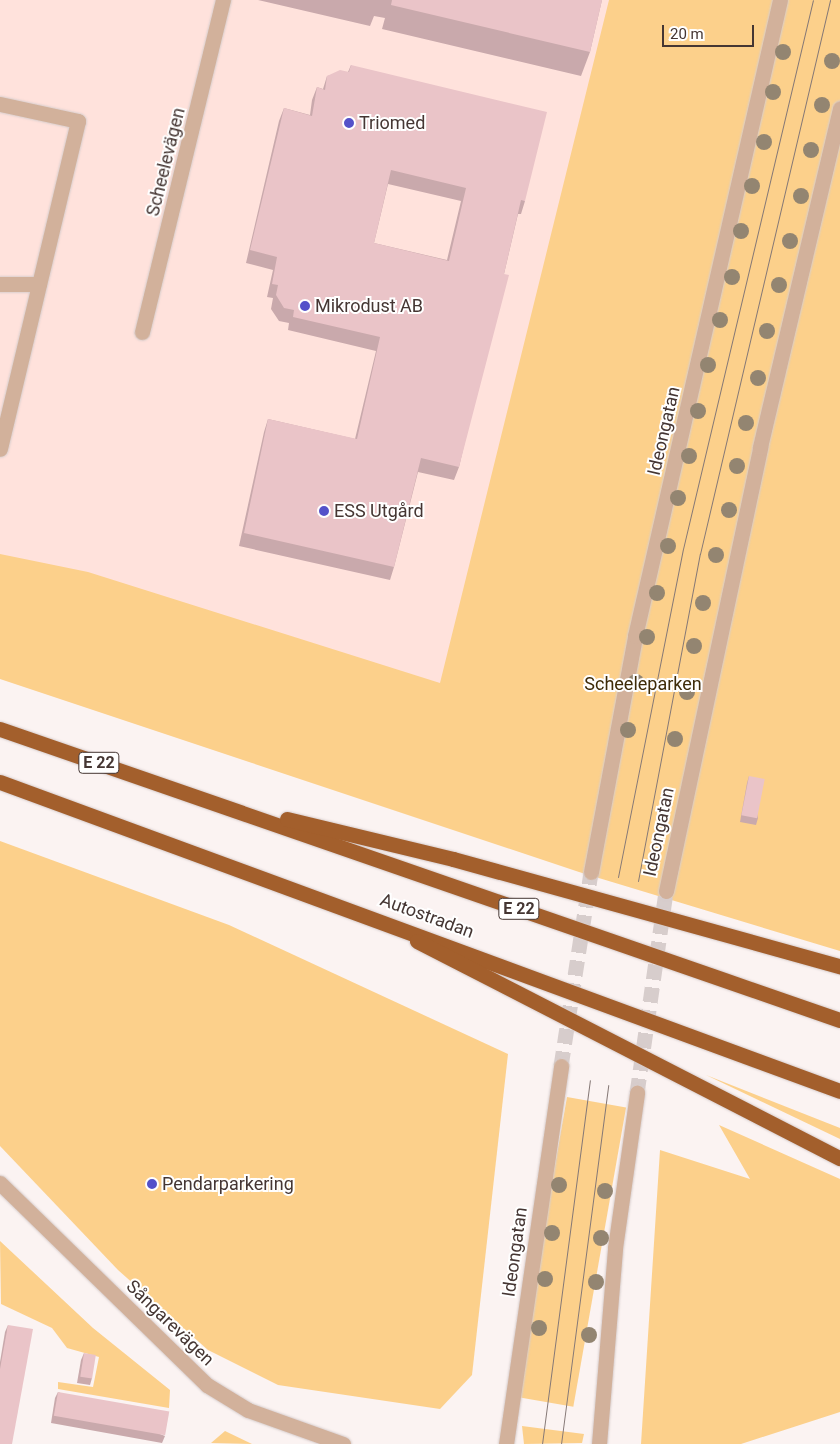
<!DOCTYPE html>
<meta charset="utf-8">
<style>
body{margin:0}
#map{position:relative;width:840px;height:1444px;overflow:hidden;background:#fbf3f2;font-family:Roboto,sans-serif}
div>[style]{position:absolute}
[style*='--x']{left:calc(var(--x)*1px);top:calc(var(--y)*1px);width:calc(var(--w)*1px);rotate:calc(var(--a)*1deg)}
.built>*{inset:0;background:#ffe2dc}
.green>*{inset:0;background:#fcd08b;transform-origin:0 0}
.minor-tunnel>*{height:15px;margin-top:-7.5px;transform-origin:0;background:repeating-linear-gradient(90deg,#d7cdcc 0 15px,transparent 0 23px)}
.roads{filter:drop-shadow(0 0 1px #d7cdcc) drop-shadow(0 0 1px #d7cdcc)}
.minor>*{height:15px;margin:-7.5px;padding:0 7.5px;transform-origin:7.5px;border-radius:7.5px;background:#d2b19b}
.highway>*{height:15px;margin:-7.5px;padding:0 7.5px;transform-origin:7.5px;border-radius:7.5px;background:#a35f2c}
.tram>*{height:1px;margin:-0.5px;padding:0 0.5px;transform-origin:0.5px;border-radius:0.5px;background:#857876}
.trees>*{width:16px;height:16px;margin:-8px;border-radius:50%;background:#938571}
.wall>*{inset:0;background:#c9a9ac}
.building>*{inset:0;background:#eac4c8;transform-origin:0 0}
.dots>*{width:14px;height:14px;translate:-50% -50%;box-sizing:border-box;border:2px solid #fff;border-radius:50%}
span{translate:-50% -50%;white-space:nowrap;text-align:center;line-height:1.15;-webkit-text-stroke:4px #fff;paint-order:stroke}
.shield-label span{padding:1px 4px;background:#fff;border:1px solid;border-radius:4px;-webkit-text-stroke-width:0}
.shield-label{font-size:16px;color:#453633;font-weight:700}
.poi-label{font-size:18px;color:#453633}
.left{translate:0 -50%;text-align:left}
.street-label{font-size:18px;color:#453633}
.park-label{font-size:18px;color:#3e2b08}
.scale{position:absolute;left:662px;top:25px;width:92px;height:22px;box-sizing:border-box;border:2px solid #453633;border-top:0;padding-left:6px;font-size:15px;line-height:18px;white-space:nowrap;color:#453633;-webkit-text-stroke:4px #fff;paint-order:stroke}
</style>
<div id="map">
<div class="built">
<i style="clip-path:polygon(0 0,725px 0,544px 827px,0 648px)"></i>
</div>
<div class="green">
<i style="clip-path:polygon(609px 0,840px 0,840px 951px,579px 872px,0 679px,0 554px,88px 572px,440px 683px)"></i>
<i style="clip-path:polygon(0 841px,229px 925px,508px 1054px,472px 1375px,440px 1409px,278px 1385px,208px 1350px,118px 1270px,0 1146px)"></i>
<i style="clip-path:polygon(706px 1075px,840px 1128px,840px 1139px)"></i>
<i style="left:567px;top:1097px;width:60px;height:304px;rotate:10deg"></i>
<i style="clip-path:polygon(719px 1125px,840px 1179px,840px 1412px,741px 1444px,641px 1444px,660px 1150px,750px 1179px)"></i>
<i style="clip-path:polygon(0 1241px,93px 1328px,170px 1390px,169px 1408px,58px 1389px,58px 1382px,93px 1387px,99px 1357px,67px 1348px,52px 1328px,1px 1304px)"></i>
<i style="clip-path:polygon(522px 1426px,584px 1434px,582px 1443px,524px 1444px)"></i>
<i style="clip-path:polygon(225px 1431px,252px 1444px,211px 1443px)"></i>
</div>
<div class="minor-tunnel">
<i style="--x:561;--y:1066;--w:196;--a:-81.2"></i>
<i style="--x:637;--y:1093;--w:204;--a:-81.8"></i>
</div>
<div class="roads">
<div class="minor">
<i style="--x:0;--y:104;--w:80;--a:12.3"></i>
<i style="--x:78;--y:121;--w:337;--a:103.4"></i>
<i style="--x:0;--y:284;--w:39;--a:0"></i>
<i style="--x:142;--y:332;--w:342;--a:-76.3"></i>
<i style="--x:591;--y:872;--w:240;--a:-79.4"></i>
<i style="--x:635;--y:636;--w:652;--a:-77.16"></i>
<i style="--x:666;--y:891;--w:454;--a:-78"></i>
<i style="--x:760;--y:447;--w:348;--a:-76.7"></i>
<i style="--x:0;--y:1183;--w:289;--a:44.3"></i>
<i style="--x:207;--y:1385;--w:48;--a:31.4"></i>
<i style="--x:248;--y:1410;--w:101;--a:19.7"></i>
<i style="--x:506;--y:1444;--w:382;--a:-81.7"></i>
<i style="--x:599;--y:1444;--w:197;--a:-85.3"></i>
<i style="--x:615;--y:1248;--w:157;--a:-81.9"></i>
</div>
<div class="highway">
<i style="--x:0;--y:729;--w:889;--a:19.11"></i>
<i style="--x:0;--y:782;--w:895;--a:20.2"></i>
<i style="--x:287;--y:819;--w:171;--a:13.5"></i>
<i style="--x:453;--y:859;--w:402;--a:15.5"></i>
<i style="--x:417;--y:941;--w:475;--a:27.2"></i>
</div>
</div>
<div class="tram">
<i style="--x:618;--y:877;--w:334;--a:-78.8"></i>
<i style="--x:683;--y:549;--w:564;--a:-76.68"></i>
<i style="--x:638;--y:881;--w:333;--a:-79.3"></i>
<i style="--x:700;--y:554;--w:569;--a:-76.79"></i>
<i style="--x:542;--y:1444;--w:367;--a:-82.5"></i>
<i style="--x:561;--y:1444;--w:362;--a:-82.5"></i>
</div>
<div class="trees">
<i style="left:783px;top:52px"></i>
<i style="left:832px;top:61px"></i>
<i style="left:773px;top:92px"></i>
<i style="left:822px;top:105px"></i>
<i style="left:764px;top:142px"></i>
<i style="left:811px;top:150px"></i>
<i style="left:752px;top:186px"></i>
<i style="left:801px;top:196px"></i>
<i style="left:741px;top:231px"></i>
<i style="left:790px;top:241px"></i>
<i style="left:732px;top:277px"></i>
<i style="left:779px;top:285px"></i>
<i style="left:720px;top:320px"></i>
<i style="left:767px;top:331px"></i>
<i style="left:708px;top:365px"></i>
<i style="left:758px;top:378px"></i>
<i style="left:698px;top:411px"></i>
<i style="left:746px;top:423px"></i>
<i style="left:689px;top:456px"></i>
<i style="left:737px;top:466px"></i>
<i style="left:678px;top:498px"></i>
<i style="left:729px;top:510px"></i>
<i style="left:668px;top:546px"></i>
<i style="left:716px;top:555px"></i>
<i style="left:657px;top:593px"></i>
<i style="left:703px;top:603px"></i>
<i style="left:647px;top:637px"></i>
<i style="left:694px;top:646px"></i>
<i style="left:636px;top:682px"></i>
<i style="left:687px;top:692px"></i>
<i style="left:628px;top:730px"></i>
<i style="left:675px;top:739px"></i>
<i style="left:559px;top:1185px"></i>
<i style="left:605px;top:1191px"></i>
<i style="left:552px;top:1233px"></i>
<i style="left:601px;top:1238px"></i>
<i style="left:545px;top:1279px"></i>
<i style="left:596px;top:1282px"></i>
<i style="left:539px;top:1328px"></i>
<i style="left:589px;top:1335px"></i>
</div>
<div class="wall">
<i style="clip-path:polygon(258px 0,602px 0,590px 52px,581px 76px,382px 29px,385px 18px,374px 16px,370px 26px)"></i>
<i style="clip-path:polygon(evenodd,351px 65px,525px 201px,521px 214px,518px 214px,459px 467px,454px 480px,418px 472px,394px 567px,390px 580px,239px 546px,264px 432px,268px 419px,355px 439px,376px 351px,288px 330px,289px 323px,279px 321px,271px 309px,273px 298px,267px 297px,273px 270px,246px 263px,279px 121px,284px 108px,310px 115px,312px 100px,317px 87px,323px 89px,327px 76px,348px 72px,351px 65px,388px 184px,461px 201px,447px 260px,374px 243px,388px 184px)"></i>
<i style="clip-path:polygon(749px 776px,758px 818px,756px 825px,740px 822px,747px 783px)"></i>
<i style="clip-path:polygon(8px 1325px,0 1444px,0 1362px,5px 1332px)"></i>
<i style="clip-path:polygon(84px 1353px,92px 1378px,90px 1385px,77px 1383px,81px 1360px)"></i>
<i style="clip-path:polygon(58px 1392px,165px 1436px,162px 1443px,51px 1423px,55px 1398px)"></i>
</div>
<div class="building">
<i style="clip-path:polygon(392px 0,602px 0,590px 52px,391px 5px)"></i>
<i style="clip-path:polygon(evenodd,351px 65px,547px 112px,525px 201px,521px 200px,504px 274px,509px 275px,459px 467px,421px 458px,394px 567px,244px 533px,268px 419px,357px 439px,380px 337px,293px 317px,294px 310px,284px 308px,276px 295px,278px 285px,272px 284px,277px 257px,250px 250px,284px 108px,312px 116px,317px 87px,325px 90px,327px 76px,340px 70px,349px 72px,351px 65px,391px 170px,466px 188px,449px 261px,374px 243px,391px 170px)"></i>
<i style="left:749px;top:776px;width:16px;height:40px;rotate:11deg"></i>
<i style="clip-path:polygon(8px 1325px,33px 1329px,12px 1444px,0 1444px,0 1369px)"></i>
<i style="left:84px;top:1353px;width:12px;height:24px;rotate:9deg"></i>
<i style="left:58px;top:1392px;width:113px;height:24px;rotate:10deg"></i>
</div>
<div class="dots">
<i style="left:349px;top:123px;background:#5451c9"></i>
<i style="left:305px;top:306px;background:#5451c9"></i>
<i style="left:324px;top:511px;background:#5451c9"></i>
<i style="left:152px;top:1184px;background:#5451c9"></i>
</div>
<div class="shield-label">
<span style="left:99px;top:763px">E 22</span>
<span style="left:519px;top:909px">E 22</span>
</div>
<div class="poi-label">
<span class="left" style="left:359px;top:123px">Triomed</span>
<span class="left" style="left:315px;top:306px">Mikrodust AB</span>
<span class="left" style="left:334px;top:511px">ESS Utgård</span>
<span class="left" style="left:162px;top:1184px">Pendarparkering</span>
</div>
<div class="street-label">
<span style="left:166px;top:162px;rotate:-76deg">Scheelevägen</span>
<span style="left:664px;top:431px;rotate:-77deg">Ideongatan</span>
<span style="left:659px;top:832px;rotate:-78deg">Ideongatan</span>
<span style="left:427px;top:916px;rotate:20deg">Autostradan</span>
<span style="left:515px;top:1252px;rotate:-82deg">Ideongatan</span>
<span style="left:170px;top:1323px;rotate:44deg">Sångarevägen</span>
</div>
<div class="park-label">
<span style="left:643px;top:684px">Scheeleparken</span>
</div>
<div class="scale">20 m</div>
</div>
